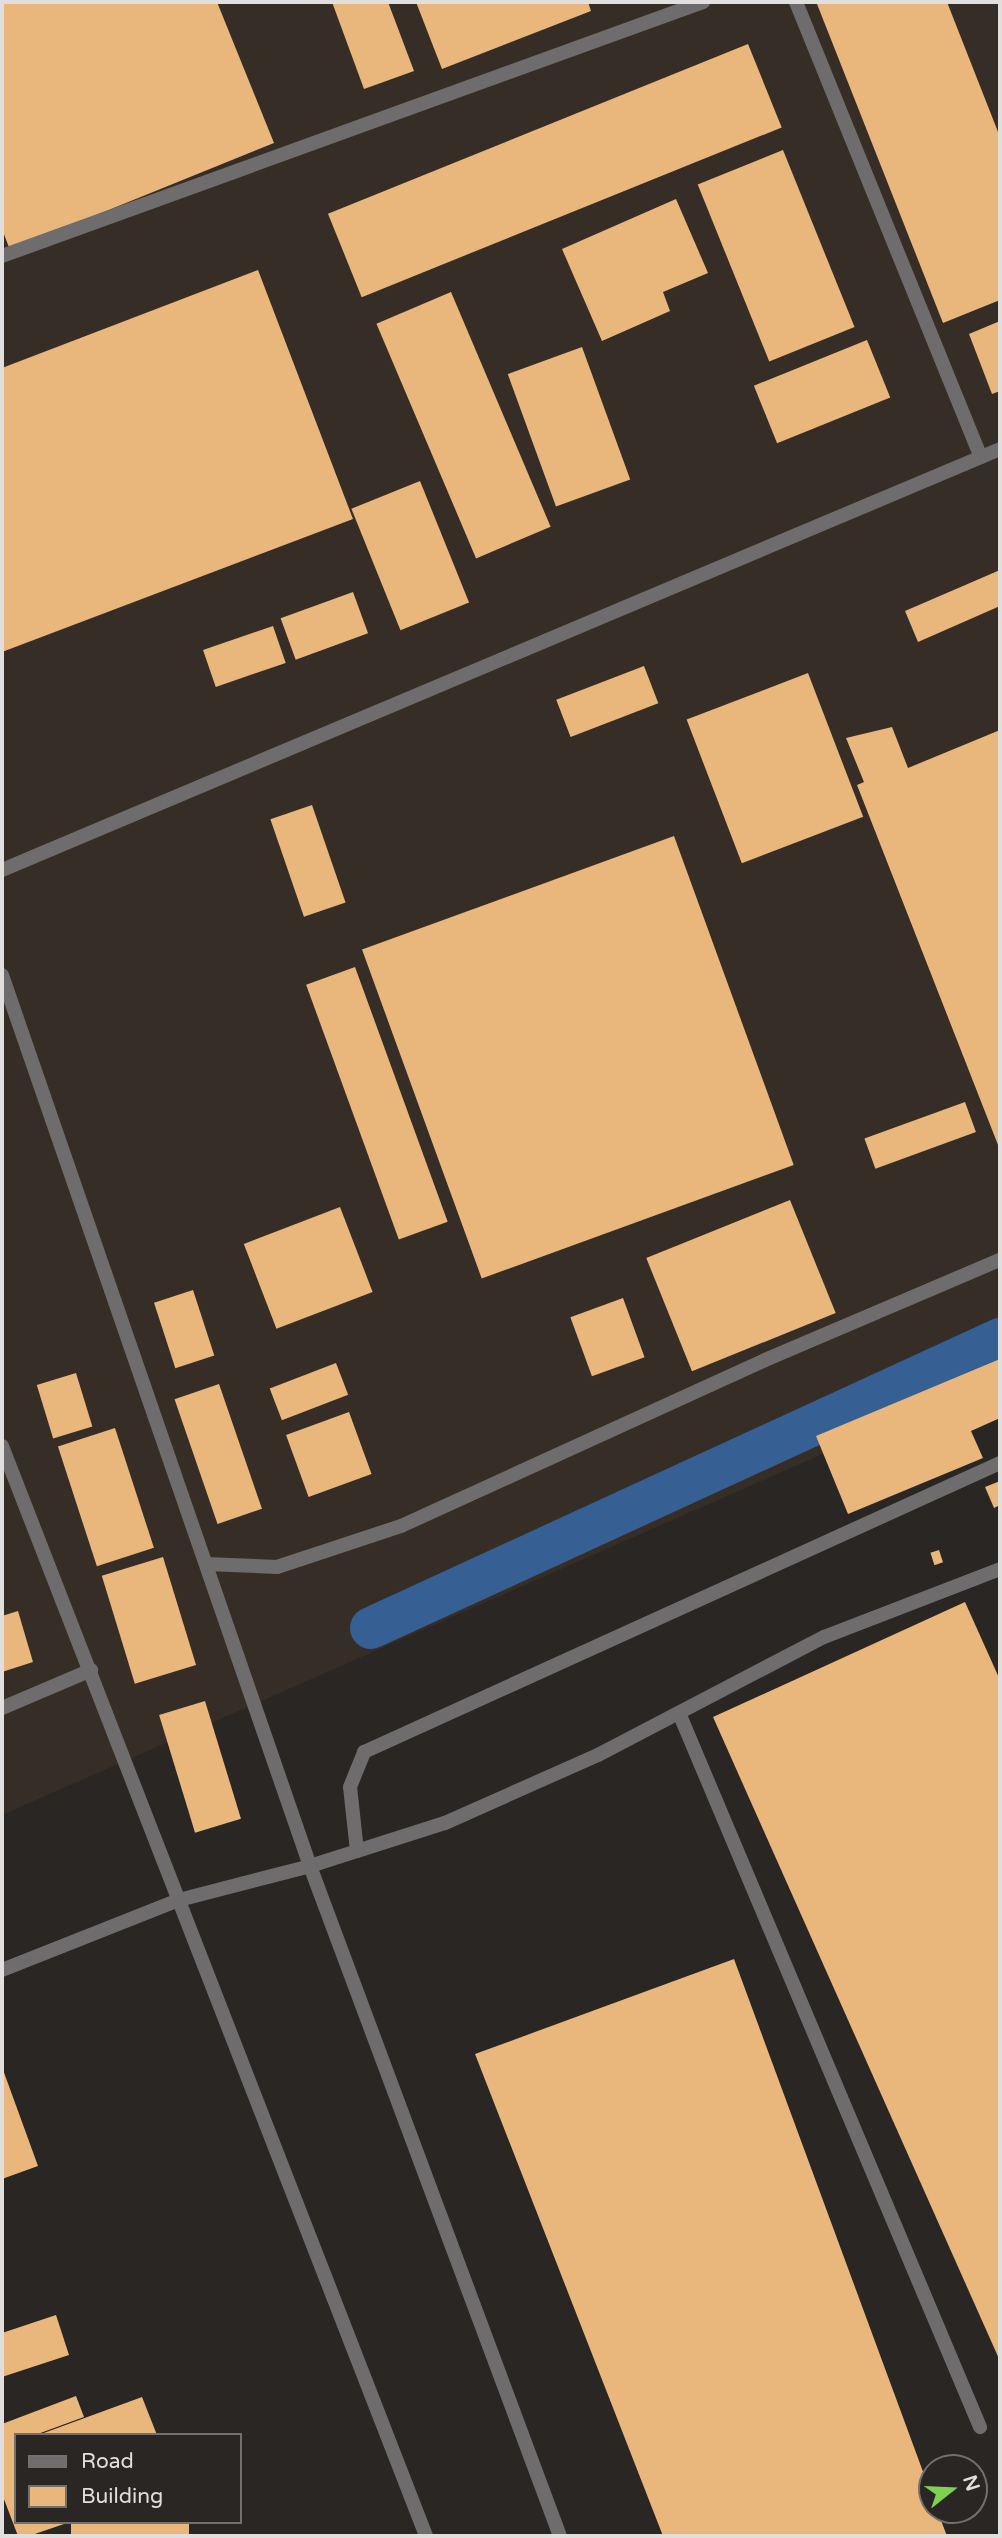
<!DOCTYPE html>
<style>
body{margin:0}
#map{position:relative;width:1002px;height:2538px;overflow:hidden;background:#292623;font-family:"Varela Round",sans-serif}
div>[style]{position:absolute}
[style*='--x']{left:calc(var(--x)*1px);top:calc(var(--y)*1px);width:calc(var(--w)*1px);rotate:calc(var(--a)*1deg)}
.built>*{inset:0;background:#362e26}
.canal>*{height:42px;margin:-21px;padding:0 21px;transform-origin:21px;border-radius:21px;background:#366093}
.building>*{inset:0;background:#e9b67b;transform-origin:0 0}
.service>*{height:14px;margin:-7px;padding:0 7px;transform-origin:7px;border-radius:7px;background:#6f6c6d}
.minor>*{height:14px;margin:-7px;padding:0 7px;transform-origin:7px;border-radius:7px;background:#6f6c6d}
.tertiary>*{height:14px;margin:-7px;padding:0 7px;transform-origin:7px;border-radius:7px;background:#6f6c6d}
span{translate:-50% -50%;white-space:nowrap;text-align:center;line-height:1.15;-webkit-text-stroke:7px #292623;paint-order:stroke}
.frame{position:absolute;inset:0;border:4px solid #e1dfdd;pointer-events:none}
.legend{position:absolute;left:14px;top:2433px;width:228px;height:91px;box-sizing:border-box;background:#292623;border:2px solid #73706d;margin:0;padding:9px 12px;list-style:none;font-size:21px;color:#e1dfdd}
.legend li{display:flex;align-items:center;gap:14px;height:35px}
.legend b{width:35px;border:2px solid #73706d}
.north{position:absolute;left:918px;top:2454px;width:70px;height:70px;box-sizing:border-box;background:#292623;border:2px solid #73706d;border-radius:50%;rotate:72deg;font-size:19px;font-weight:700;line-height:28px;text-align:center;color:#e1dfdd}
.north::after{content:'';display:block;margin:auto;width:24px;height:32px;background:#80d052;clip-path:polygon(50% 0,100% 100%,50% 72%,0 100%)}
</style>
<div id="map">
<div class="built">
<i style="clip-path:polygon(2px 2px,1000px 2px,1000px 1376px,2px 1815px)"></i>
</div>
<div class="canal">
<i style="--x:371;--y:1628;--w:692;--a:-24.68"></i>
</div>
<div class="building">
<i style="clip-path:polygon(2px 2px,217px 2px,274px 143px,10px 250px,2px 229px)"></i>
<i style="clip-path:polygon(332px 2px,388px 2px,414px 71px,364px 89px)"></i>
<i style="clip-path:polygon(416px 2px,588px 2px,591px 11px,442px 69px)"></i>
<i style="clip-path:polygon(823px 2px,947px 2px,1000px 137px,1000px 300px,943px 323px,817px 4px)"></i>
<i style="left:748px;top:44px;width:90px;height:453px;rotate:68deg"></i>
<i style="left:783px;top:150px;width:191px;height:92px;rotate:68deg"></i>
<i style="clip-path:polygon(676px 199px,708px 273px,663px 292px,670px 311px,602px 341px,562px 249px)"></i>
<i style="clip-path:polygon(258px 270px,353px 519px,2px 652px,2px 368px)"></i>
<i style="left:451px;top:292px;width:255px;height:81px;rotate:67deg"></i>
<i style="clip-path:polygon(1000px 321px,1000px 391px,992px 394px,969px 334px)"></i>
<i style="left:867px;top:340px;width:62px;height:122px;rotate:68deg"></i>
<i style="left:582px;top:347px;width:141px;height:79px;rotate:70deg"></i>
<i style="left:420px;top:481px;width:131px;height:74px;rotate:68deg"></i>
<i style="clip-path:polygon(1000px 570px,1000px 606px,918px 642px,905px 611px)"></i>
<i style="left:353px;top:592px;width:44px;height:77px;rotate:70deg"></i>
<i style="left:273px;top:626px;width:39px;height:74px;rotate:71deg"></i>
<i style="left:644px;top:666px;width:40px;height:94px;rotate:69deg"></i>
<i style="left:808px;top:673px;width:154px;height:130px;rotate:69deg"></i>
<i style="clip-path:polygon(892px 727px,908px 768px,1000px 730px,1000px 1150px,857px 785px,864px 782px,846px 738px)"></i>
<i style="left:312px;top:805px;width:103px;height:44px;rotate:71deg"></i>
<i style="left:674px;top:836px;width:350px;height:332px;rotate:70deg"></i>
<i style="left:355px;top:967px;width:271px;height:52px;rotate:70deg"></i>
<i style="left:965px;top:1102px;width:32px;height:107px;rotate:70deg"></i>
<i style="left:790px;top:1200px;width:122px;height:155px;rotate:68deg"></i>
<i style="left:340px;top:1207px;width:91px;height:103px;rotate:69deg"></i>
<i style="left:193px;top:1290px;width:69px;height:41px;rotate:72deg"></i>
<i style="left:623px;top:1298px;width:63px;height:56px;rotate:70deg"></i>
<i style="clip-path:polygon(1000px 1359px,1000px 1418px,971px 1431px,983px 1458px,848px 1514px,816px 1436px)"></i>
<i style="left:336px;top:1363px;width:34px;height:71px;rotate:69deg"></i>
<i style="left:76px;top:1373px;width:56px;height:41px;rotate:73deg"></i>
<i style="left:219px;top:1384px;width:132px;height:47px;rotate:71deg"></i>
<i style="left:349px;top:1412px;width:66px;height:67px;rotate:70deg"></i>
<i style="left:115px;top:1428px;width:126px;height:60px;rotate:72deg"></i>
<i style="clip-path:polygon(1000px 1481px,1000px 1505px,994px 1508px,985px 1487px)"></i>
<i style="left:939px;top:1550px;width:13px;height:9px;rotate:72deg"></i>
<i style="left:163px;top:1557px;width:113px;height:64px;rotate:73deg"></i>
<i style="clip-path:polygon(965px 1602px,1000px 1680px,1000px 2361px,713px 1717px)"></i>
<i style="clip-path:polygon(18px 1611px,33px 1662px,2px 1672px,2px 1616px)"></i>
<i style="left:205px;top:1701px;width:123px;height:48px;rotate:73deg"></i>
<i style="clip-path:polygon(734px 1959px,932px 2496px,932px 2510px,937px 2510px,947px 2536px,663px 2536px,475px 2054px)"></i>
<i style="clip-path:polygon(2px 2067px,38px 2166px,2px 2179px)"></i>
<i style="clip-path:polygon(56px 2315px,69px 2355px,2px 2377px,2px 2333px)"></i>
<i style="clip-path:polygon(76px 2396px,84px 2417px,35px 2435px,16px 2435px,16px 2522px,67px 2523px,29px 2536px,18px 2536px,2px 2494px,2px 2424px)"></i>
<i style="clip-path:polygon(142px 2397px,157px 2435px,41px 2435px,41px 2434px)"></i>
<i style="left:71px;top:2522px;width:118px;height:15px"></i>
</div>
<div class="service">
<i style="--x:796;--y:2;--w:491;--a:67.9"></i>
<i style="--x:2;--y:256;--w:746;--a:-19.92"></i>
<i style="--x:206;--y:1564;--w:71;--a:2.4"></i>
<i style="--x:277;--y:1567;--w:131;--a:-18.3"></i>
<i style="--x:401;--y:1526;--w:400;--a:-24.5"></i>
<i style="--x:765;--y:1360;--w:255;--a:-23.1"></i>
<i style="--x:2;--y:1708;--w:97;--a:-23.1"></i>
<i style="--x:679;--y:1713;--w:775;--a:67.14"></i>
<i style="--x:357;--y:1851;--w:92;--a:-17.7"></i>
<i style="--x:445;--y:1823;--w:167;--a:-24"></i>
<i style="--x:598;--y:1755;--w:255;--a:-27.6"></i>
<i style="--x:824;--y:1637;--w:189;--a:-21.1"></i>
</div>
<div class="minor">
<i style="--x:310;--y:1866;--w:49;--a:-17.7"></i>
<i style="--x:357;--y:1851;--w:64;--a:-96.2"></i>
<i style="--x:350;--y:1787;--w:38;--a:-68"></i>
<i style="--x:364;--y:1752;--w:699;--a:-24.44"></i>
</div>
<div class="tertiary">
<i style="--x:2;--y:870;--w:1083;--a:-22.87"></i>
<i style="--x:2;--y:975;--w:943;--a:70.93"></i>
<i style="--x:310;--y:1866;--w:715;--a:69.54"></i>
<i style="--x:2;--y:1446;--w:1170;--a:68.74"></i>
<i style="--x:2;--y:1970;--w:190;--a:-21.6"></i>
<i style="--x:179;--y:1900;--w:135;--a:-14.5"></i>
</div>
<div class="frame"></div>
<ul class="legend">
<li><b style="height:9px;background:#6f6c6d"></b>Road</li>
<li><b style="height:19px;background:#e9b67b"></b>Building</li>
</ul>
<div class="north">N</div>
</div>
